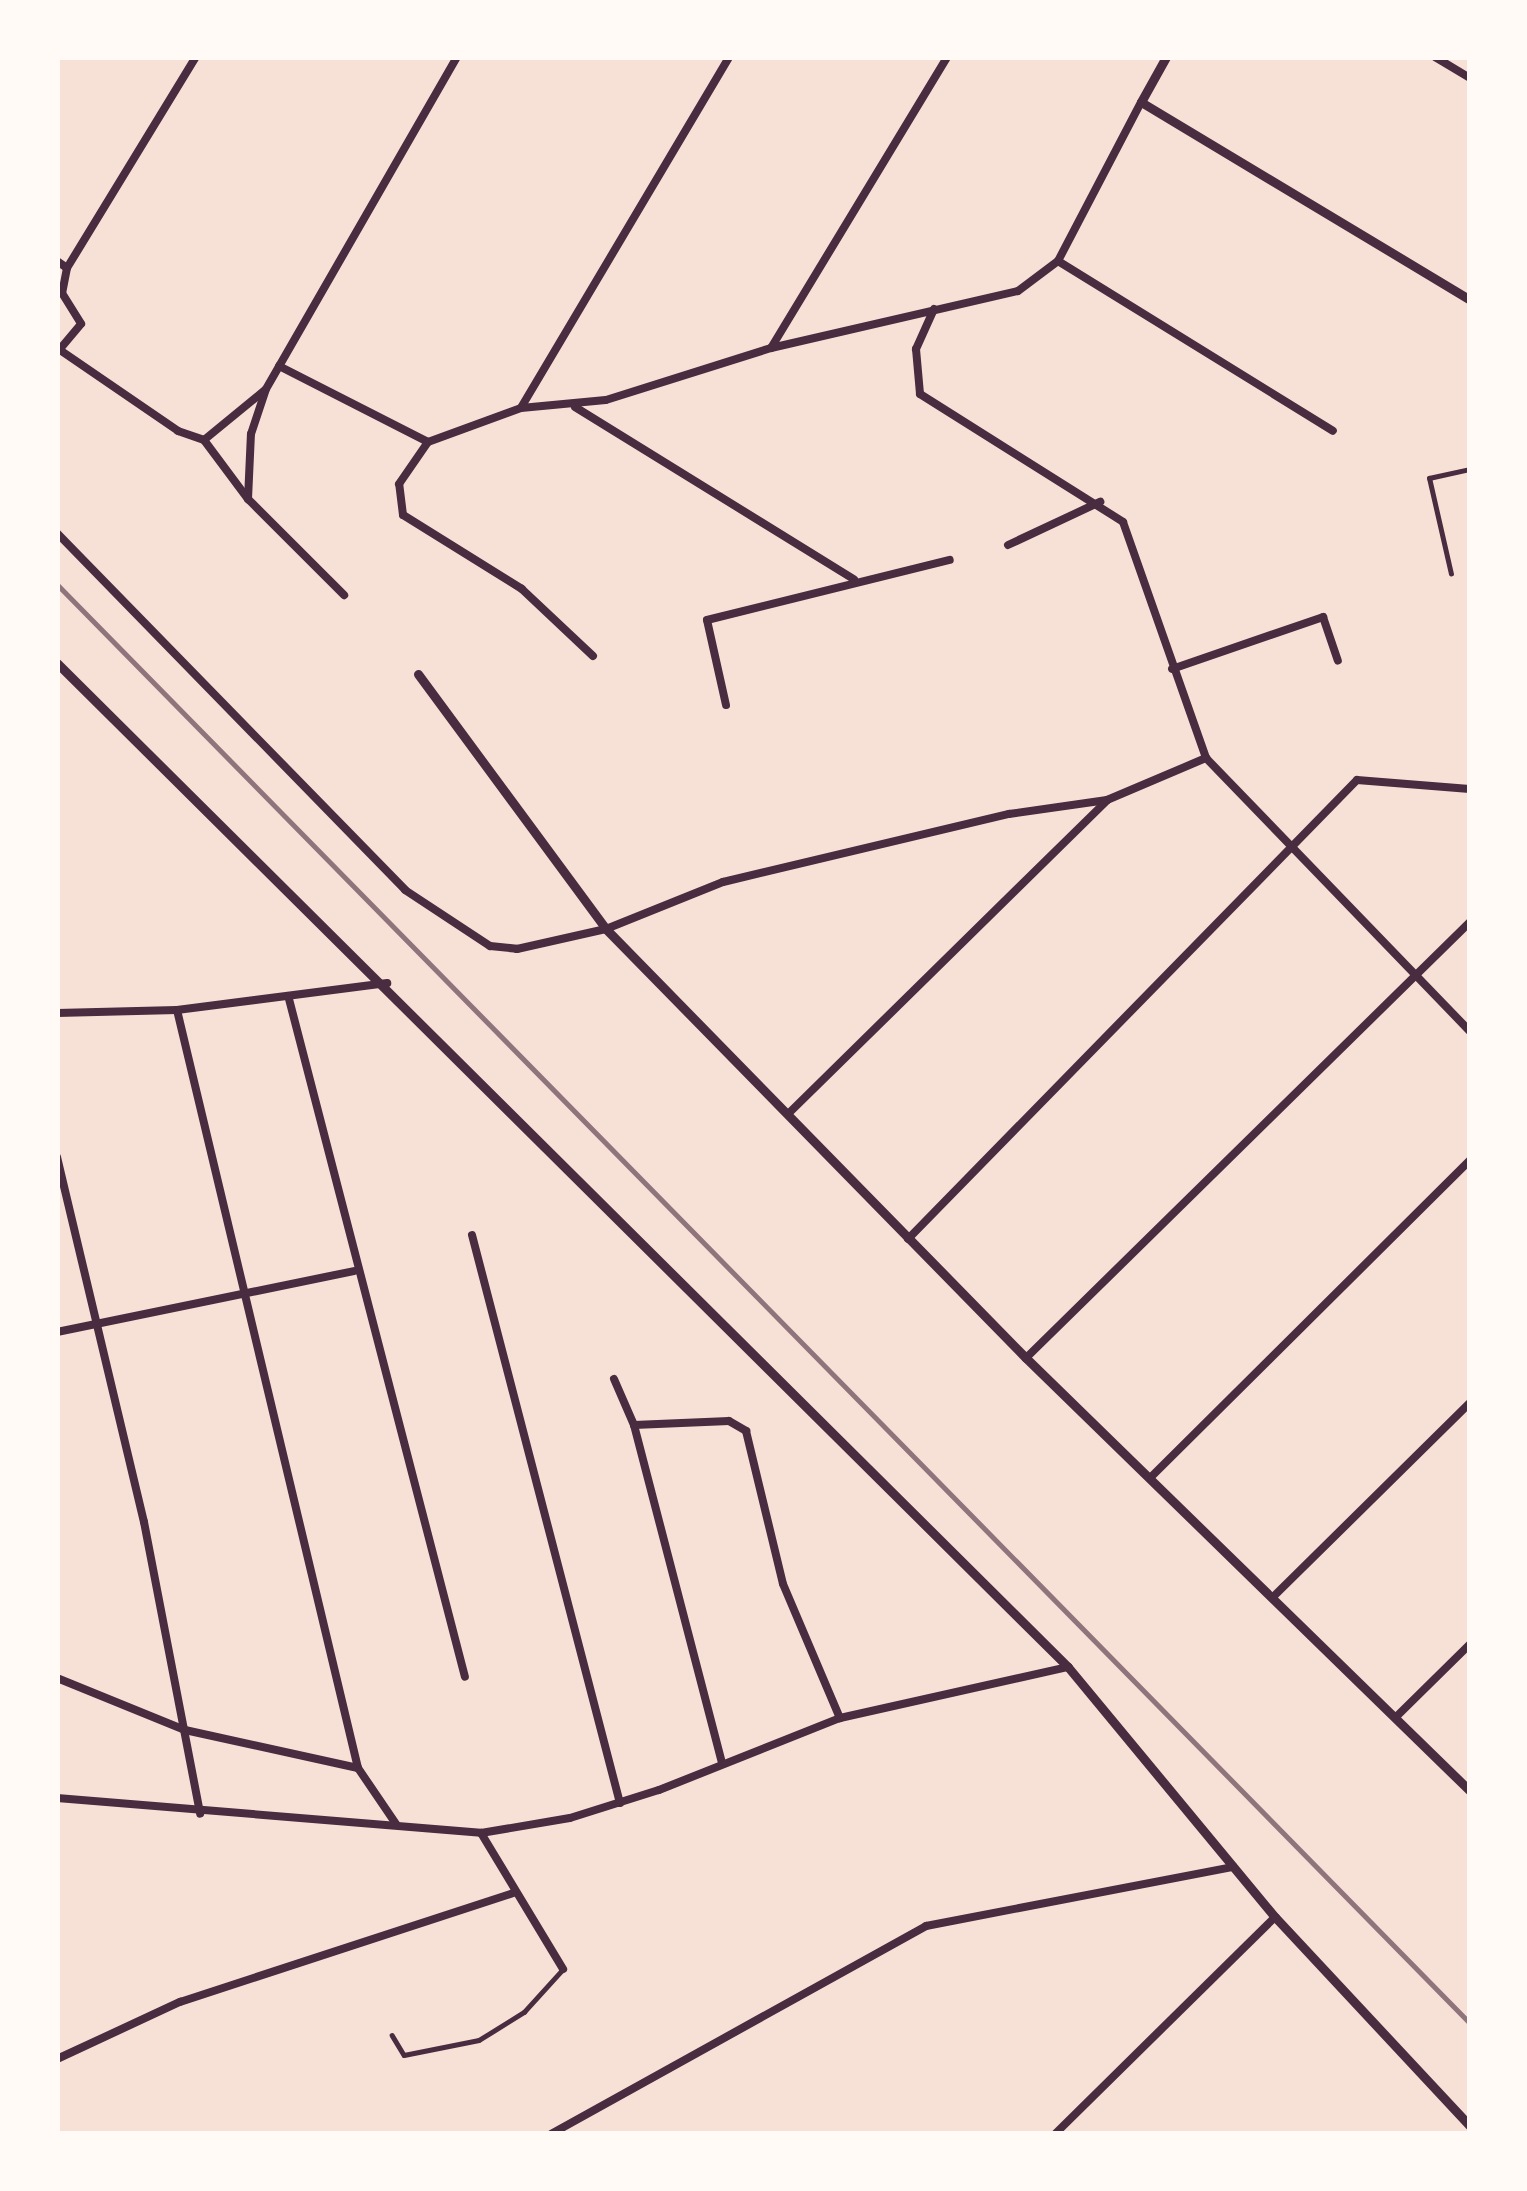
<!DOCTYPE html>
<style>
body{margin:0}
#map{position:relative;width:1527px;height:2191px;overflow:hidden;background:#f7e1d7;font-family:"Work Sans",sans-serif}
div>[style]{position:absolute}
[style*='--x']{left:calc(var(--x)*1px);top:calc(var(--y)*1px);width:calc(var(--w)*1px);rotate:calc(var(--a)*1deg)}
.service>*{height:4.5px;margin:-2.25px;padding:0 2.25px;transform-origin:2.25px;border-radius:2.25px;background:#4a2c40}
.minor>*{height:8px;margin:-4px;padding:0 4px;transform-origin:4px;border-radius:4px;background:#4a2c40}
.tertiary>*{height:9px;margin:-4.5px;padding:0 4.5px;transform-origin:4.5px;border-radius:4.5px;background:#4a2c40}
.rail>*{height:4.5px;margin:-2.25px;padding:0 2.25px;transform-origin:2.25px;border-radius:2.25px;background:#8f747c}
span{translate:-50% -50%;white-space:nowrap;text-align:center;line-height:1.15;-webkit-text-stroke:9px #fffaf5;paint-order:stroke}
.frame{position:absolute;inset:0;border:60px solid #fffaf5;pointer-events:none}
</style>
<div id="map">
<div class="service">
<i style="--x:1451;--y:574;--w:98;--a:-102.9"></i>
<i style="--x:1429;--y:478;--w:42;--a:-12.4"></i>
<i style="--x:392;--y:2035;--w:23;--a:59"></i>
<i style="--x:404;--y:2055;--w:76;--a:-11.3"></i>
<i style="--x:479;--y:2040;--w:53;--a:-31.9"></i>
<i style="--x:524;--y:2012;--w:58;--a:-47.8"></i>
</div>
<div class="minor">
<i style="--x:1435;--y:57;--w:41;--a:31"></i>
<i style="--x:57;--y:261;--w:12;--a:35"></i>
<i style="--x:67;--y:268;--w:25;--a:101"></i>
<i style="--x:62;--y:293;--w:36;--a:58"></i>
<i style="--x:81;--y:324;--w:34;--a:130"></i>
<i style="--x:1058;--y:261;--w:323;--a:31.7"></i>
<i style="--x:67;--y:268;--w:247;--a:-58.6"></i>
<i style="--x:934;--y:309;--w:44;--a:114.2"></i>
<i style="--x:916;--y:349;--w:45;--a:84.9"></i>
<i style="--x:920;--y:394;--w:240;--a:32.2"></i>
<i style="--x:1123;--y:522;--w:250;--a:70.6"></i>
<i style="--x:1206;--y:758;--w:380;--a:46"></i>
<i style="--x:57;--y:348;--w:147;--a:34.4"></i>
<i style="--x:178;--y:431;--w:28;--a:19"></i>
<i style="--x:771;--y:348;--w:340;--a:-58.8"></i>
<i style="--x:279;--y:366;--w:167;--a:27"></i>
<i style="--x:522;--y:406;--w:406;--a:-59.3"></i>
<i style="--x:575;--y:407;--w:328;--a:31.7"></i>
<i style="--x:204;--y:440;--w:74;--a:53.3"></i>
<i style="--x:248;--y:499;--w:136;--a:45"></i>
<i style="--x:204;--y:440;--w:79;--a:-39.3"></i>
<i style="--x:248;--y:499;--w:65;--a:-87.4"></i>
<i style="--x:251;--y:434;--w:47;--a:-71.6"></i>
<i style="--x:266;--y:389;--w:383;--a:-60.1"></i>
<i style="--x:57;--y:533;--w:499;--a:45.7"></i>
<i style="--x:405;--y:890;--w:102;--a:33.4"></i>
<i style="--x:490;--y:946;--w:27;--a:6"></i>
<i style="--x:517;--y:949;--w:91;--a:-12.7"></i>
<i style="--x:606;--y:929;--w:126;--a:-21.9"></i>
<i style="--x:723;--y:882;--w:294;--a:-13.4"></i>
<i style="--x:1009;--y:814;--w:99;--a:-8.1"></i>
<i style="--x:1107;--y:800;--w:108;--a:-23"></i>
<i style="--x:1008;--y:545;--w:102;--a:-25.1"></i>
<i style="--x:593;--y:656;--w:98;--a:-136.7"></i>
<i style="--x:522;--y:589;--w:140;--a:-148.1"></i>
<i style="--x:403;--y:515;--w:31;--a:-97"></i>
<i style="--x:399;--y:484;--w:51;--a:-55.4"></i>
<i style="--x:428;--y:442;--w:99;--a:-20.1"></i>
<i style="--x:521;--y:408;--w:85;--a:-5.4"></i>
<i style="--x:606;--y:400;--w:173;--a:-17.5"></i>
<i style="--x:771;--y:348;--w:253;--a:-13"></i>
<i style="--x:1018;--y:291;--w:50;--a:-36.9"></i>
<i style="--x:1058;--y:261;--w:179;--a:-62.4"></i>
<i style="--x:1172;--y:669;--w:160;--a:-19"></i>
<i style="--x:1323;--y:617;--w:46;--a:71.2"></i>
<i style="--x:726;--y:705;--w:87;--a:-102.6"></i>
<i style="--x:707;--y:620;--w:250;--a:-13.9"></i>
<i style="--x:289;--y:999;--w:700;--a:75.45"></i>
<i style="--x:177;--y:1010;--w:779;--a:76.57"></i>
<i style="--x:57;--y:1013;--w:120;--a:-1.4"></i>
<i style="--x:177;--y:1010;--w:212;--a:-7.3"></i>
<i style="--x:788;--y:1114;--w:448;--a:-44.5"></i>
<i style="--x:57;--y:1157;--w:375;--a:76.6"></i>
<i style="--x:144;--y:1522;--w:297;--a:79.1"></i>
<i style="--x:472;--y:1235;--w:587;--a:75.4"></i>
<i style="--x:908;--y:1239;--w:642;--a:-45.63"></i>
<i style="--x:1357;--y:780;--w:113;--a:4.6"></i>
<i style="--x:57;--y:1332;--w:303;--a:-11.6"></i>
<i style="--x:1026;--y:1358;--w:622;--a:-44.48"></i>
<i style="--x:614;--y:1379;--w:50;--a:66.5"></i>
<i style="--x:634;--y:1425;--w:350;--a:75.4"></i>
<i style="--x:634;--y:1425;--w:95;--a:-2.4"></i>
<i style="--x:729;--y:1421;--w:20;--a:30"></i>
<i style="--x:746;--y:1431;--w:157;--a:76.4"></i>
<i style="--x:783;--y:1584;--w:146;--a:67"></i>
<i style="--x:1150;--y:1478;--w:451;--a:-44.8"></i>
<i style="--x:1273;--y:1597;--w:276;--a:-44.6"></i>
<i style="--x:57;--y:1678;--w:138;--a:22.1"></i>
<i style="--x:185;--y:1730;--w:177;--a:12.4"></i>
<i style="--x:358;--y:1768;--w:68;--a:55.8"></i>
<i style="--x:1396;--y:1717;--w:104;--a:-44.6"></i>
<i style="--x:57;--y:1798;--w:425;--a:4.7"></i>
<i style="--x:481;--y:1833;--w:90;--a:-9.6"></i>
<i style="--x:570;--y:1818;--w:93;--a:-17.5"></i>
<i style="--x:659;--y:1790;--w:195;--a:-21.7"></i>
<i style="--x:840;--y:1718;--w:234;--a:-12.6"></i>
<i style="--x:481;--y:1833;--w:159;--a:58.9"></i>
<i style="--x:57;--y:2059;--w:136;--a:-24.9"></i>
<i style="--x:180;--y:2002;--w:350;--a:-18.1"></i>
<i style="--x:551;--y:2134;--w:429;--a:-29"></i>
<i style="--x:926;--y:1926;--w:313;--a:-10.9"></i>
<i style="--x:1055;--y:2134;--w:309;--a:-44.6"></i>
</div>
<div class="tertiary">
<i style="--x:1166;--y:57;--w:51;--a:119.1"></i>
<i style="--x:1141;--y:102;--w:384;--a:31"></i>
<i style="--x:57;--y:663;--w:1425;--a:44.8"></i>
<i style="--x:1068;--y:1667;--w:325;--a:50.4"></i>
<i style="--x:1275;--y:1917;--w:286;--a:47"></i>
<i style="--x:418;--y:674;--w:317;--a:53.6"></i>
<i style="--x:606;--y:929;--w:600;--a:45.61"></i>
<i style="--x:1026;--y:1358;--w:620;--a:44.28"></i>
</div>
<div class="rail">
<i style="--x:57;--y:584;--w:2017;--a:45.52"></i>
</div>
<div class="frame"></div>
</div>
